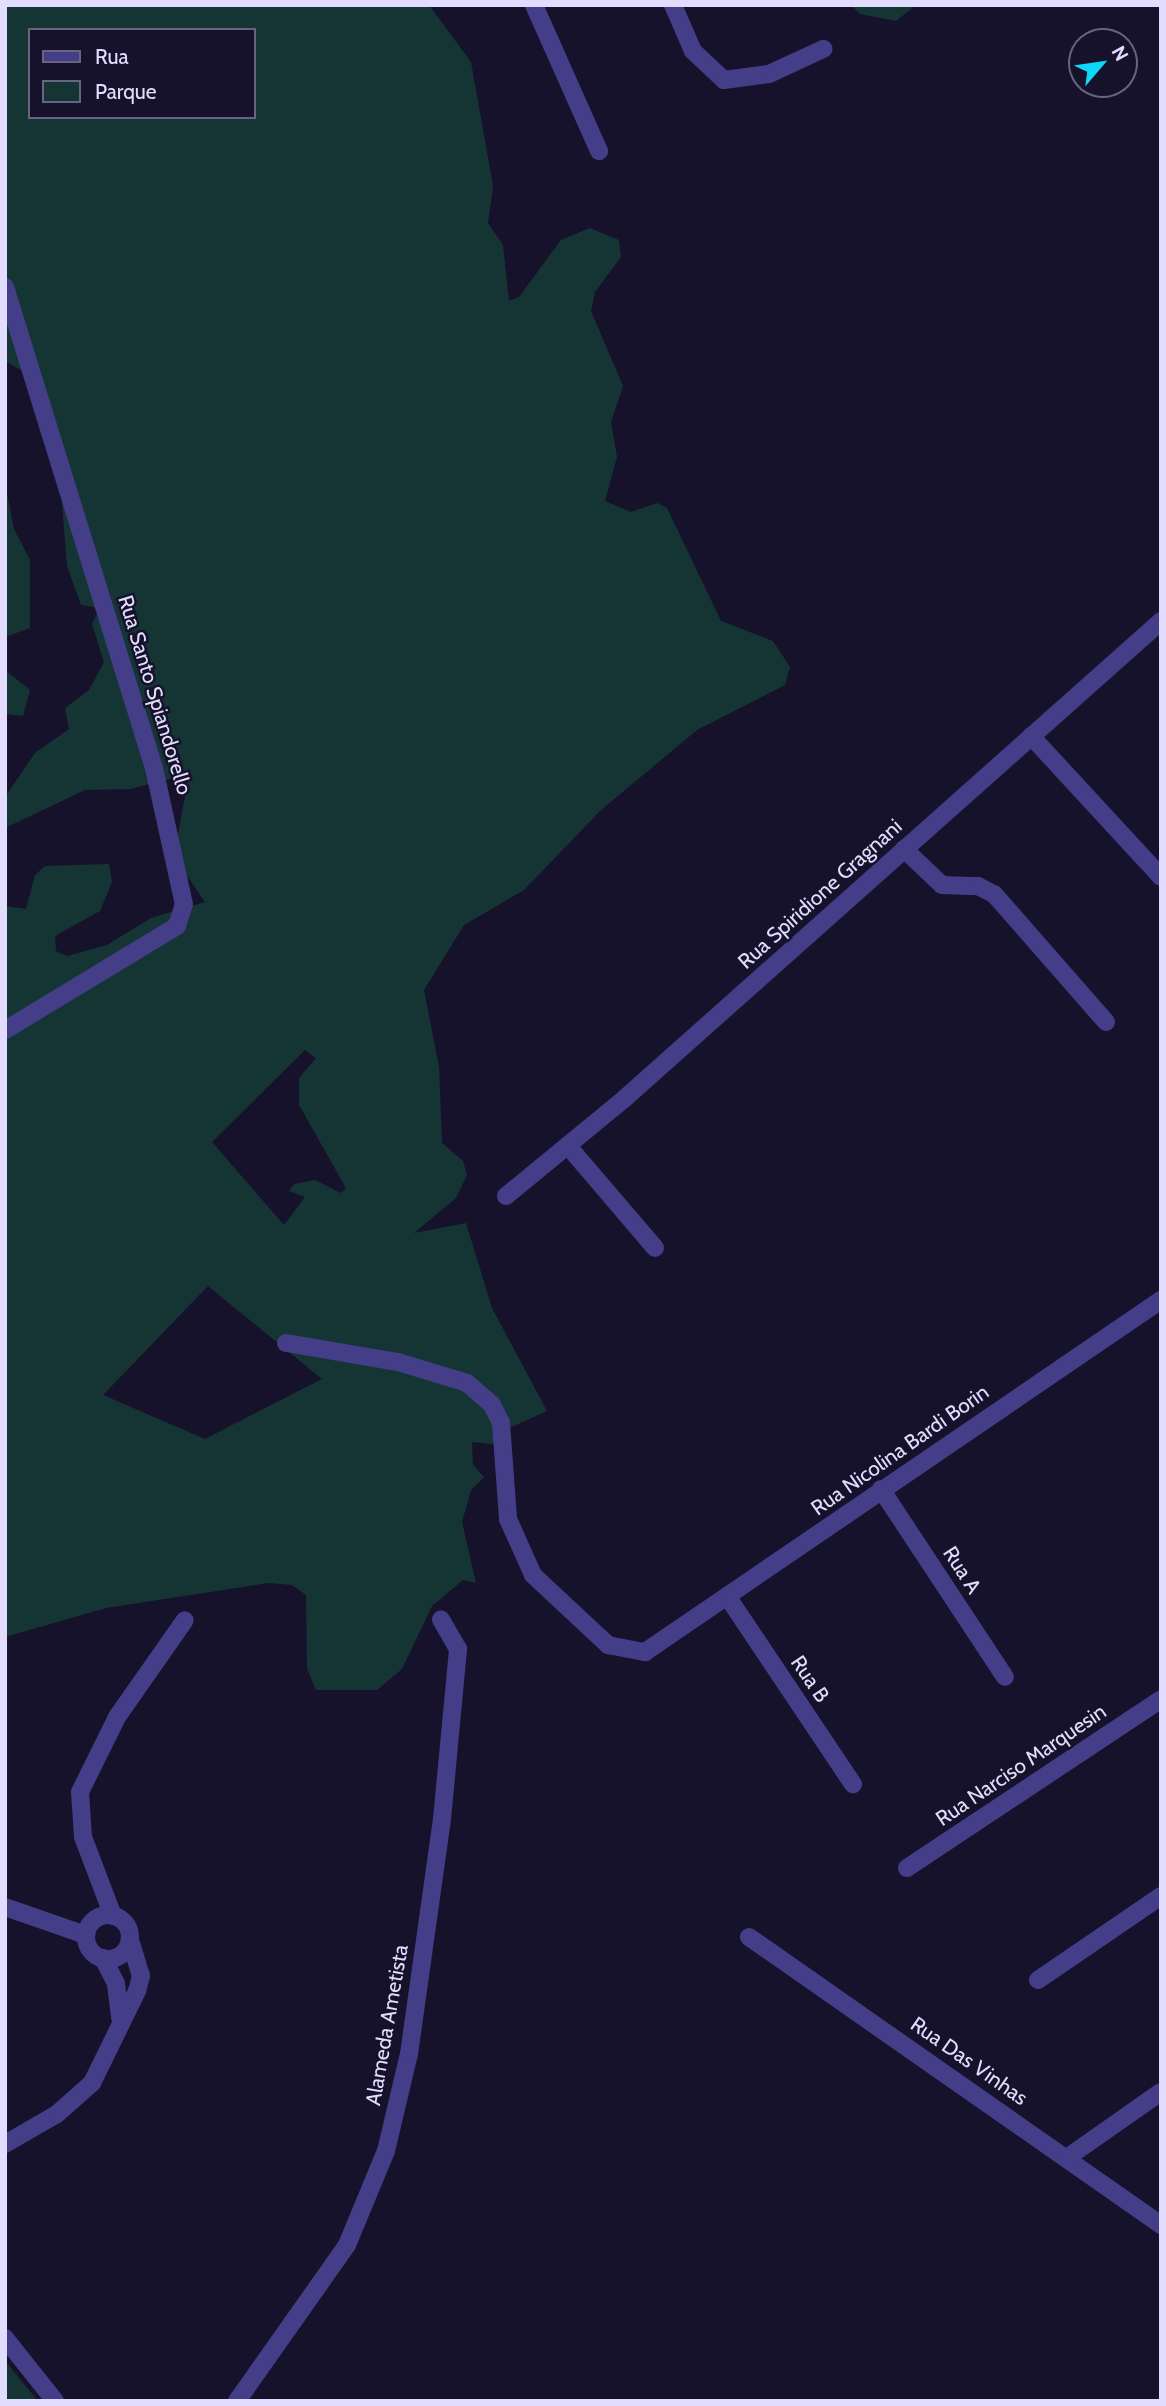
<!DOCTYPE html>
<style>
body{margin:0}
#map{position:relative;width:1166px;height:2406px;overflow:hidden;background:#17122b;font-family:Cabin,sans-serif}
div>[style]{position:absolute}
[style*='--x']{left:calc(var(--x)*1px);top:calc(var(--y)*1px);width:calc(var(--w)*1px);rotate:calc(var(--a)*1deg)}
.green>*{inset:0;background:#153535}
.minor>*{height:18px;margin:-9px;padding:0 9px;transform-origin:9px;border-radius:9px;background:#443e89}
.minor>.ring{margin:-9px;padding:0;box-sizing:content-box;background:none;border:18px solid #443e89;border-radius:50%}
span{translate:-50% -50%;white-space:nowrap;text-align:center;line-height:1.15;-webkit-text-stroke:5px #17122b;paint-order:stroke}
.street-label{font-size:21px;color:#e2ddfe}
.frame{position:absolute;inset:0;border:7px solid #e2ddfe;pointer-events:none}
.legend{position:absolute;left:28px;top:28px;width:228px;height:91px;box-sizing:border-box;background:#17122b;border:2px solid #68637f;margin:0;padding:9px 12px;list-style:none;font-size:21px;color:#e2ddfe}
.legend li{display:flex;align-items:center;gap:14px;height:35px}
.legend b{width:35px;border:2px solid #68637f}
.north{position:absolute;left:1068px;top:28px;width:70px;height:70px;box-sizing:border-box;background:#17122b;border:2px solid #68637f;border-radius:50%;rotate:61deg;font-size:19px;font-weight:700;line-height:28px;text-align:center;color:#e2ddfe}
.north::after{content:'';display:block;margin:auto;width:24px;height:32px;background:#0ed8f9;clip-path:polygon(50% 0,100% 100%,50% 72%,0 100%)}
</style>
<div id="map">
<div class="green">
<i style="clip-path:polygon(evenodd,5px 5px,429px 5px,471px 62px,493px 186px,488px 223px,503px 245px,509px 301px,519px 297px,561px 240px,590px 228px,619px 240px,621px 257px,595px 292px,591px 311px,623px 386px,611px 422px,617px 457px,605px 501px,631px 512px,657px 503px,667px 508px,721px 621px,773px 641px,790px 667px,785px 685px,697px 730px,601px 810px,524px 890px,464px 925px,424px 990px,439px 1067px,442px 1143px,463px 1161px,467px 1175px,456px 1198px,414px 1233px,466px 1223px,492px 1308px,547px 1411px,507px 1429px,492px 1444px,472px 1442px,473px 1465px,484px 1477px,471px 1490px,462px 1522px,476px 1583px,463px 1580px,432px 1606px,402px 1669px,377px 1690px,316px 1690px,307px 1668px,306px 1595px,292px 1585px,269px 1583px,106px 1608px,5px 1637px,5px 906px,26px 909px,35px 875px,45px 866px,109px 864px,112px 882px,100px 911px,55px 936px,56px 951px,67px 956px,107px 945px,151px 918px,205px 902px,184px 871px,177px 840px,189px 774px,130px 789px,85px 790px,5px 828px,5px 797px,35px 753px,69px 729px,65px 708px,89px 690px,104px 662px,92px 624px,100px 608px,81px 605px,67px 566px,59px 465px,30px 375px,5px 361px,5px 5px,30px 30px,254px 30px,254px 117px,30px 117px,30px 30px,5px 5px,305px 1050px,316px 1058px,299px 1078px,299px 1105px,346px 1188px,341px 1193px,315px 1180px,294px 1184px,289px 1191px,305px 1197px,284px 1225px,212px 1142px,305px 1050px,5px 5px,208px 1286px,322px 1379px,205px 1439px,103px 1395px,208px 1286px)"></i>
<i style="clip-path:polygon(851px 5px,916px 5px,896px 21px,860px 14px)"></i>
<i style="clip-path:polygon(5px 483px,14px 529px,30px 560px,30px 628px,5px 637px)"></i>
<i style="clip-path:polygon(5px 670px,30px 690px,23px 716px,5px 714px)"></i>
<i style="clip-path:polygon(5px 2361px,6px 2362px,38px 2401px,5px 2401px)"></i>
</div>
<div class="minor">
<i style="--x:534;--y:5;--w:160;--a:66"></i>
<i style="--x:673;--y:5;--w:50;--a:66.5"></i>
<i style="--x:693;--y:51;--w:42;--a:43.1"></i>
<i style="--x:724;--y:80;--w:45;--a:-7.6"></i>
<i style="--x:769;--y:74;--w:60;--a:-24.8"></i>
<i style="--x:5;--y:287;--w:504;--a:72.79"></i>
<i style="--x:154;--y:768;--w:139;--a:77.6"></i>
<i style="--x:184;--y:904;--w:23;--a:108"></i>
<i style="--x:177;--y:926;--w:201;--a:148.8"></i>
<i style="--x:1031;--y:736;--w:192;--a:47.3"></i>
<i style="--x:904;--y:849;--w:52;--a:43.5"></i>
<i style="--x:942;--y:885;--w:36;--a:2"></i>
<i style="--x:978;--y:886;--w:18;--a:27"></i>
<i style="--x:994;--y:894;--w:170;--a:48.8"></i>
<i style="--x:568;--y:1146;--w:134;--a:49.5"></i>
<i style="--x:506;--y:1196;--w:153;--a:-39.4"></i>
<i style="--x:624;--y:1099;--w:719;--a:-41.67"></i>
<i style="--x:286;--y:1343;--w:114;--a:9.6"></i>
<i style="--x:398;--y:1362;--w:72;--a:16.9"></i>
<i style="--x:467;--y:1383;--w:33;--a:41"></i>
<i style="--x:492;--y:1405;--w:20;--a:63"></i>
<i style="--x:501;--y:1423;--w:96;--a:85.8"></i>
<i style="--x:508;--y:1519;--w:61;--a:65.9"></i>
<i style="--x:533;--y:1575;--w:103;--a:43"></i>
<i style="--x:608;--y:1645;--w:38;--a:11"></i>
<i style="--x:645;--y:1652;--w:625;--a:-34.3"></i>
<i style="--x:881;--y:1489;--w:225;--a:56.6"></i>
<i style="--x:729;--y:1599;--w:223;--a:56.2"></i>
<i style="--x:907;--y:1868;--w:305;--a:-33.6"></i>
<i style="--x:5;--y:1907;--w:86;--a:19.1"></i>
<i class="ring" style="left:86px;top:1915px;width:26px;height:26px"></i>
<i style="--x:113;--y:1916;--w:85;--a:-110.8"></i>
<i style="--x:83;--y:1837;--w:45;--a:-93.8"></i>
<i style="--x:80;--y:1792;--w:84;--a:-63.7"></i>
<i style="--x:117;--y:1717;--w:118;--a:-55"></i>
<i style="--x:749;--y:1937;--w:503;--a:34.95"></i>
<i style="--x:103;--y:1958;--w:29;--a:63"></i>
<i style="--x:116;--y:1984;--w:35;--a:83"></i>
<i style="--x:1038;--y:1980;--w:149;--a:-34.3"></i>
<i style="--x:5;--y:2144;--w:60;--a:-30"></i>
<i style="--x:57;--y:2114;--w:47;--a:-41.5"></i>
<i style="--x:92;--y:2083;--w:102;--a:-63.9"></i>
<i style="--x:137;--y:1991;--w:16;--a:-75"></i>
<i style="--x:141;--y:1976;--w:39;--a:-107"></i>
<i style="--x:1068;--y:2157;--w:113;--a:-35"></i>
<i style="--x:5;--y:2338;--w:80;--a:51.6"></i>
<i style="--x:237;--y:2401;--w:191;--a:-54.8"></i>
<i style="--x:347;--y:2245;--w:102;--a:-67.5"></i>
<i style="--x:386;--y:2151;--w:100;--a:-76.7"></i>
<i style="--x:409;--y:2054;--w:237;--a:-82"></i>
<i style="--x:442;--y:1819;--w:171;--a:-84.6"></i>
<i style="--x:458;--y:1649;--w:34;--a:-120"></i>
</div>
<div class="street-label">
<span style="left:155px;top:695px;rotate:73deg">Rua Santo Spiandorello</span>
<span style="left:820px;top:894px;rotate:-42deg">Rua Spiridione Gragnani</span>
<span style="left:900px;top:1450px;rotate:-35deg">Rua Nicolina Bardi Borin</span>
<span style="left:962px;top:1570px;rotate:57deg">Rua A</span>
<span style="left:810px;top:1679px;rotate:56deg">Rua B</span>
<span style="left:1021px;top:1765px;rotate:-34deg">Rua Narciso Marquesin</span>
<span style="left:387px;top:2025px;rotate:-80deg">Alameda Ametista</span>
<span style="left:969px;top:2061px;rotate:35deg">Rua Das Vinhas</span>
</div>
<div class="frame"></div>
<ul class="legend">
<li><b style="height:9px;background:#443e89"></b>Rua</li>
<li><b style="height:19px;background:#153535"></b>Parque</li>
</ul>
<div class="north">N</div>
</div>
